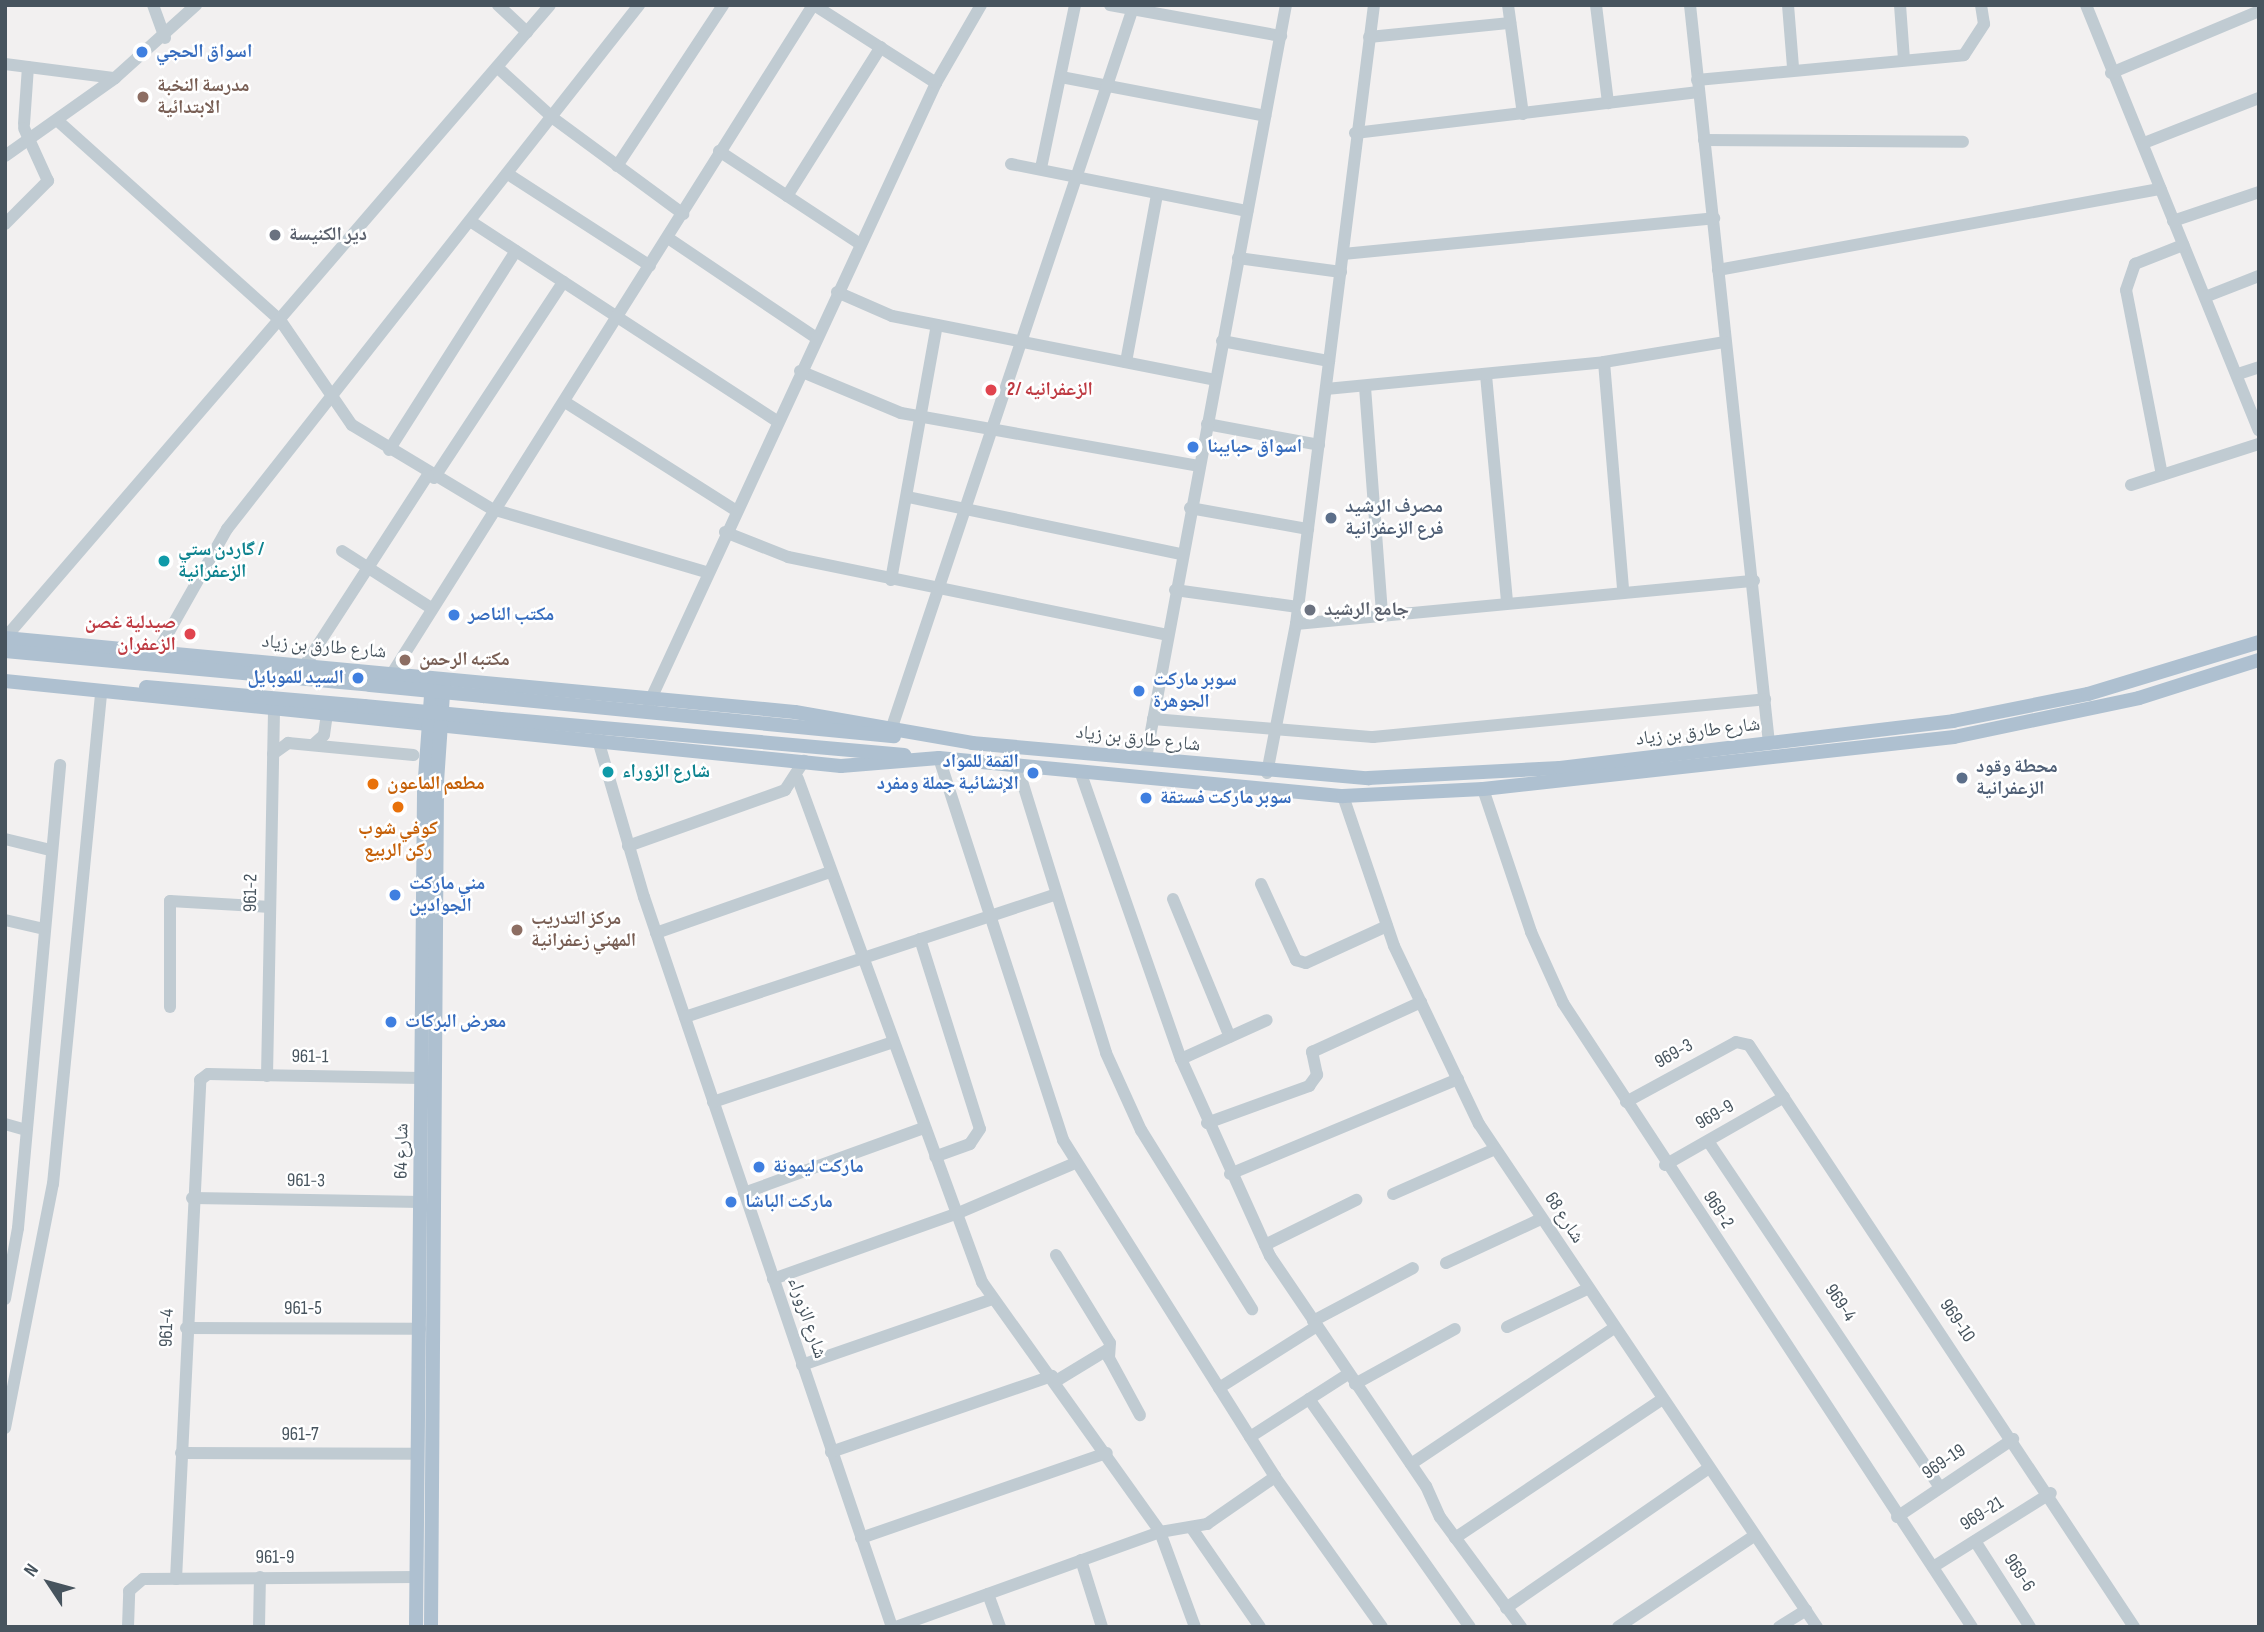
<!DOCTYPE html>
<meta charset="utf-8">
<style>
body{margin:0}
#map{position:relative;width:2264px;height:1632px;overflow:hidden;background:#f2f0f0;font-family:"Sofia Sans Condensed","Noto Naskh Arabic",sans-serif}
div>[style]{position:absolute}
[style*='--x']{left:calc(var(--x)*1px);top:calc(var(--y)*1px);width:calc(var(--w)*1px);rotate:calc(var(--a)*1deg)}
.minor>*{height:12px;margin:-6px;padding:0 6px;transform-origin:6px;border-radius:6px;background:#c0cbd2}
.major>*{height:14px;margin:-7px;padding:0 7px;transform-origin:7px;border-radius:7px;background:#aec0d0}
.major-bridge>*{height:14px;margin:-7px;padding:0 7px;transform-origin:7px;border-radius:7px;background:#aec0d0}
.dots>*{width:19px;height:19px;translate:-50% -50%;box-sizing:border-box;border:4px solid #fff;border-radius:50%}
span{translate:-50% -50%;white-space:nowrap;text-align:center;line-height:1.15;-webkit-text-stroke:5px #fff;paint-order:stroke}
.shop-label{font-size:19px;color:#366cbe;font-weight:700}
.left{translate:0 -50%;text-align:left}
.right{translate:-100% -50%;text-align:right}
.education-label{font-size:19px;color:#785e54;font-weight:700}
.worship-label{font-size:19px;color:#5b616d;font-weight:700}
.health-label{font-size:19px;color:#be3a42;font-weight:700}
.service-label{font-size:19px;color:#4e5e75;font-weight:700}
.culture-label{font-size:19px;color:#0d838f;font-weight:700}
.street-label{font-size:19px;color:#47545e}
.food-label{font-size:19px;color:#c56008;font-weight:700}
.frame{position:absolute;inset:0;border:7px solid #47545e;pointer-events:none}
.north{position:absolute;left:14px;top:1548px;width:70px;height:70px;-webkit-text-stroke:5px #fff;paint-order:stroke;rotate:306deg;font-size:19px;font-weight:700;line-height:28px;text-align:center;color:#47545e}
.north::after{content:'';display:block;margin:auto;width:24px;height:32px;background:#47545e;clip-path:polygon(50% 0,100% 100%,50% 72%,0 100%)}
</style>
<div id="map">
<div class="minor">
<i style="--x:153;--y:5;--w:35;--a:70"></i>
<i style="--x:498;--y:5;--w:40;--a:43"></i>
<i style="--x:814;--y:5;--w:145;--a:32.6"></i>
<i style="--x:1110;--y:5;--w:174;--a:10.3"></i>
<i style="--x:1508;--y:5;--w:110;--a:82.2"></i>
<i style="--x:1596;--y:5;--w:99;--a:83"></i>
<i style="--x:1690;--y:5;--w:742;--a:83.89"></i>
<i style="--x:1788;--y:5;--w:62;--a:85.4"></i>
<i style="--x:1900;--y:5;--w:54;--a:85.8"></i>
<i style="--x:2086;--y:5;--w:459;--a:67.9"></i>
<i style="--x:1369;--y:37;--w:142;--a:-5.7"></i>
<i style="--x:5;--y:64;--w:111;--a:7.3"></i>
<i style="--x:497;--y:67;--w:76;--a:42.3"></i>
<i style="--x:553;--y:118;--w:162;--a:36.4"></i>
<i style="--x:2111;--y:73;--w:160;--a:-22.7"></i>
<i style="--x:1061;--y:77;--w:208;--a:10.8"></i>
<i style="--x:1697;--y:80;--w:268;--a:-5.3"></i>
<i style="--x:1964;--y:55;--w:37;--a:-57"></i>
<i style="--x:1984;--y:24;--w:19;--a:-99"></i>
<i style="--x:58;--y:121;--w:298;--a:41.9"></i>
<i style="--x:280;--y:320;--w:127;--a:55.6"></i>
<i style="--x:352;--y:425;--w:163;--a:31"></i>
<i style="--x:492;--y:509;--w:223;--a:16.4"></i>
<i style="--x:24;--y:124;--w:57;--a:-86"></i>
<i style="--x:1355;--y:133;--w:346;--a:-6.8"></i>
<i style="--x:1704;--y:140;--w:259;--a:0.4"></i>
<i style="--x:2144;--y:143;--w:123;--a:-21.4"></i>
<i style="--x:719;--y:151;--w:169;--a:33.4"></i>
<i style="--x:5;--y:156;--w:135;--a:-35.3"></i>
<i style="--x:115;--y:78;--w:109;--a:-42"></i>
<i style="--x:1011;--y:164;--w:241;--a:11.3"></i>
<i style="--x:617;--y:166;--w:193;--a:-56.6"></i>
<i style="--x:1041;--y:168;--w:167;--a:-78.2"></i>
<i style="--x:508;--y:174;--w:169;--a:32.9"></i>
<i style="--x:787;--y:196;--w:176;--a:-57.8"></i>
<i style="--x:470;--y:221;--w:366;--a:33.1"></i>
<i style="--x:2173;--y:221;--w:91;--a:-18.6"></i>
<i style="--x:5;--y:224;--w:61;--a:-45"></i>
<i style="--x:48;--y:181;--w:58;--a:-114.4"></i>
<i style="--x:668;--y:238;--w:179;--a:34"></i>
<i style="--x:1343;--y:254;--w:373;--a:-5.5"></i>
<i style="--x:1238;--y:258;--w:104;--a:7.7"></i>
<i style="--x:1718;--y:270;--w:450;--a:-10.4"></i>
<i style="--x:837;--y:292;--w:60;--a:23.6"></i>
<i style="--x:892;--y:316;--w:328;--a:11.2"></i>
<i style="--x:2205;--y:297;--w:58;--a:-21.3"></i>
<i style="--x:1222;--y:341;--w:109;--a:10.6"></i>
<i style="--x:1126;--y:362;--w:171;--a:-79.5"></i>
<i style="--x:1604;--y:362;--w:228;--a:85.2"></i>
<i style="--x:800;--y:371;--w:109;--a:22.6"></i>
<i style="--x:901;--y:413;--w:302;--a:10.1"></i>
<i style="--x:2238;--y:374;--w:22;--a:-18"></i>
<i style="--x:1486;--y:375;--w:228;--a:84.7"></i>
<i style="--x:1365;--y:387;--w:228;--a:85.7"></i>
<i style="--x:1326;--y:389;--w:279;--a:-5.5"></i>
<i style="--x:1604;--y:362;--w:123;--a:-9.4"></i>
<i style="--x:565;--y:402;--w:201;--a:32.4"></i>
<i style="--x:1207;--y:424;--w:114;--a:10.6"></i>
<i style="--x:389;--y:450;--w:236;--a:-57.5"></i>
<i style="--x:2162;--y:475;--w:188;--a:-101"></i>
<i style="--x:2126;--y:290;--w:28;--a:-71"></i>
<i style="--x:2135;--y:264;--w:52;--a:-21.6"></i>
<i style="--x:434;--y:478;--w:235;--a:-56.6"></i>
<i style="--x:2131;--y:485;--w:134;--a:-17.8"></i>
<i style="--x:908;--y:497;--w:279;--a:11.8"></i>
<i style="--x:1190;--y:508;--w:120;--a:10.1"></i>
<i style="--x:725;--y:532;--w:68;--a:21.6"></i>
<i style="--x:788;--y:557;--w:387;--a:11.6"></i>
<i style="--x:342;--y:551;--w:106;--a:32.6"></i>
<i style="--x:891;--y:580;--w:259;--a:-79.8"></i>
<i style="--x:1175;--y:590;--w:124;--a:7.9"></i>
<i style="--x:1296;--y:624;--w:460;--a:-5.4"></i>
<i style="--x:5;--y:638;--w:835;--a:-49.27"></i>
<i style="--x:158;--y:651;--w:140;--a:-60.5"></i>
<i style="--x:227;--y:529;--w:667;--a:-51.82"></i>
<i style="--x:305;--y:665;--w:226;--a:-57.1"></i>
<i style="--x:393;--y:672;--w:788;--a:-57.8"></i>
<i style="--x:649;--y:703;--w:683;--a:-65.16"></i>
<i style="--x:936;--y:83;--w:90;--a:-60"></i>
<i style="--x:1153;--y:719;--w:221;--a:4.7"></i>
<i style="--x:1373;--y:737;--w:394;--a:-5.5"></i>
<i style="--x:892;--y:727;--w:761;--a:-71.47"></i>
<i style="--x:598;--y:740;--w:164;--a:73.7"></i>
<i style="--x:644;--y:897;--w:771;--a:71.24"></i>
<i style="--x:314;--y:744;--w:13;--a:-42"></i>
<i style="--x:324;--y:735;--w:21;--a:-82"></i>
<i style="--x:273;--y:754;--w:19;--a:-36"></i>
<i style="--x:288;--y:743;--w:126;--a:5.5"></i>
<i style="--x:939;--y:758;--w:402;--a:72"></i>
<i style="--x:1063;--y:1140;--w:398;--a:57.8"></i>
<i style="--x:1275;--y:1477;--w:184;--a:54.5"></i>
<i style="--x:1146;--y:758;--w:766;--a:-79.47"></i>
<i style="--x:1017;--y:765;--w:301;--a:72.8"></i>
<i style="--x:1106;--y:1053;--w:85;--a:65.6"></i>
<i style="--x:1141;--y:1130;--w:211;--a:58.2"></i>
<i style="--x:1080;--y:771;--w:305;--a:70.7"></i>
<i style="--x:1181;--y:1059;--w:216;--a:65.7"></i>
<i style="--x:1270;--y:1256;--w:278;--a:55.9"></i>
<i style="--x:1426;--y:1486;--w:34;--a:66"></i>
<i style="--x:1440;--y:1517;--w:137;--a:53.6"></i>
<i style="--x:1267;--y:773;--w:152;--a:-79"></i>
<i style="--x:1296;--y:624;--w:624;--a:-82.82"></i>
<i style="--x:798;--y:779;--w:536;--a:69.91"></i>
<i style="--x:982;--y:1282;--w:307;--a:54.5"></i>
<i style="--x:1160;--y:1532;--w:101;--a:69.8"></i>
<i style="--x:1483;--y:789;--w:151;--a:71.4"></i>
<i style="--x:1531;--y:932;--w:78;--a:65.7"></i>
<i style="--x:1563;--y:1003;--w:746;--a:56.76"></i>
<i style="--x:1343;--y:796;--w:158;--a:71.2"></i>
<i style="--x:1394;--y:946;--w:197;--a:64.5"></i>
<i style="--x:1479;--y:1124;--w:606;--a:56.1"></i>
<i style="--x:5;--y:839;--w:46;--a:13.7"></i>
<i style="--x:628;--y:846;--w:167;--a:-19.6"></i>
<i style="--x:785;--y:790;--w:35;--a:-57"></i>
<i style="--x:1261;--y:884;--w:84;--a:65.3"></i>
<i style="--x:1296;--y:960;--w:10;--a:17"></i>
<i style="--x:1306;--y:963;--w:89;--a:-24.6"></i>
<i style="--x:1173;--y:899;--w:149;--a:67.6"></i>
<i style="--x:5;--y:920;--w:39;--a:13"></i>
<i style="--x:656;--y:933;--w:184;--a:-19.3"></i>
<i style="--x:920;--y:939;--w:199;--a:72.5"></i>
<i style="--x:980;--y:1129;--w:18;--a:124"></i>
<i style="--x:970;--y:1144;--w:37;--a:160"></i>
<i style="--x:170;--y:1007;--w:106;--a:-90"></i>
<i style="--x:170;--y:901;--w:100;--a:3.4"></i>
<i style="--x:685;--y:1017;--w:391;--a:-18.3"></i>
<i style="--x:1181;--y:1059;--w:94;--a:-24.4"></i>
<i style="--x:267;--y:1076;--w:366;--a:-88.9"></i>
<i style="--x:713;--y:1102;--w:190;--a:-18.4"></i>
<i style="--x:1626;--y:1102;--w:125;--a:-28.6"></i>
<i style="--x:1736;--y:1042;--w:13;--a:13"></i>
<i style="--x:1749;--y:1045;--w:698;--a:56.51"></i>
<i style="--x:1207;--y:1123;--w:109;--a:-19.9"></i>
<i style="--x:1309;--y:1086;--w:14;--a:-54"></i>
<i style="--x:1317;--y:1075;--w:24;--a:-102"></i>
<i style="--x:1312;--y:1052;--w:120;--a:-24.6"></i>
<i style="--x:5;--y:1124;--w:22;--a:16"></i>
<i style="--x:1708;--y:1141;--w:417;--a:56.2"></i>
<i style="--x:1665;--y:1165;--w:137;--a:-29.7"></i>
<i style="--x:1230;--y:1174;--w:247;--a:-22.6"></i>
<i style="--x:744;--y:1193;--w:191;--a:-19.9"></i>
<i style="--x:1393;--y:1194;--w:111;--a:-23.8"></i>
<i style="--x:192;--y:1198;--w:229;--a:1"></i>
<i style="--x:1265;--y:1245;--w:102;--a:-26.3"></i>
<i style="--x:1056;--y:1255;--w:103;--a:58.5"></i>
<i style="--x:1110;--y:1343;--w:15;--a:94"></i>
<i style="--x:1109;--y:1358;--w:65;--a:61.5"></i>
<i style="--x:1446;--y:1263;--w:105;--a:-24.9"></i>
<i style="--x:773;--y:1279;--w:194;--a:-19.6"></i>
<i style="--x:956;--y:1214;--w:129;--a:-23.2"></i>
<i style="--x:5;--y:1299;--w:72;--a:-79.6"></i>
<i style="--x:18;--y:1228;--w:465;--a:-84.8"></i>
<i style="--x:1313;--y:1321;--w:113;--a:-27.9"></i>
<i style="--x:1507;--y:1327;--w:89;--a:-25.4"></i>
<i style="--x:186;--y:1328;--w:234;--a:0.2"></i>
<i style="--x:802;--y:1365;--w:202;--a:-19.1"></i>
<i style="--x:1056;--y:1381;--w:60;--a:-31.3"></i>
<i style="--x:1355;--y:1384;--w:114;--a:-28.8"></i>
<i style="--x:1219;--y:1388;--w:116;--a:-32.3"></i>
<i style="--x:1309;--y:1399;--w:279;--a:54.8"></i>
<i style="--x:5;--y:1428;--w:249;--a:-78.9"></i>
<i style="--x:53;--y:1184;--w:495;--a:-84.4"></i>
<i style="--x:1250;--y:1437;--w:117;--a:-32.7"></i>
<i style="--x:831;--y:1452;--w:234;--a:-19"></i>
<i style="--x:181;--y:1453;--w:237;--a:0.2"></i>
<i style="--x:1411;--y:1464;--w:243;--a:-33.8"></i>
<i style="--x:1897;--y:1517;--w:140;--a:-33.9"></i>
<i style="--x:1191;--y:1527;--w:121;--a:55.4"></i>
<i style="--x:861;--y:1538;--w:260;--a:-19.1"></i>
<i style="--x:1455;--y:1538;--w:248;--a:-33.8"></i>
<i style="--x:1975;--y:1541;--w:102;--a:57.4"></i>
<i style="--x:1081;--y:1560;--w:70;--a:72.6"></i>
<i style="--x:1933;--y:1567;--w:139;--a:-32.1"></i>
<i style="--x:176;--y:1579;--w:500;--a:-87.2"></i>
<i style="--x:200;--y:1080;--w:10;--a:-37"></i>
<i style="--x:208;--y:1074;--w:214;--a:1.1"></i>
<i style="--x:988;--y:1594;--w:35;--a:70"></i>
<i style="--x:1506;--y:1608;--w:243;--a:-34.6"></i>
<i style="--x:128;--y:1627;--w:36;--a:-88"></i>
<i style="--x:129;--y:1591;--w:18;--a:-41"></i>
<i style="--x:143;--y:1579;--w:274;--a:-0.4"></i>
<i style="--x:259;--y:1627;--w:50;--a:-88.9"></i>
<i style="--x:896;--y:1627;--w:281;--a:-19.8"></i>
<i style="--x:1160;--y:1532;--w:48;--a:-9.7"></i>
<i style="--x:1207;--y:1524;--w:83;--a:-34.7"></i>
<i style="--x:1618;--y:1627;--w:164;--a:-33.8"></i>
<i style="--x:1779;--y:1627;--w:32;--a:-32"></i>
</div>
<div class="major">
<i style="--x:5;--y:638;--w:793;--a:5.35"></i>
<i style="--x:795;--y:712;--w:180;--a:9.9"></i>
<i style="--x:972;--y:743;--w:398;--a:5.1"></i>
<i style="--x:1368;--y:778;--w:192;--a:-3"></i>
<i style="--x:1560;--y:768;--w:396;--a:-6.8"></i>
<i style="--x:1953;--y:721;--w:138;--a:-11.3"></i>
<i style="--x:2088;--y:694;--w:179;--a:-16.9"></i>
<i style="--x:5;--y:651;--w:367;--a:5.3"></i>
<i style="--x:5;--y:681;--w:840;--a:5.81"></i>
<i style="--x:841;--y:766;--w:98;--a:-4.7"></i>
<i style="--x:939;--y:758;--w:406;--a:5.4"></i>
<i style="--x:1343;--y:796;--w:140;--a:-2.9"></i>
<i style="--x:1483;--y:789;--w:474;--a:-6.3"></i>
<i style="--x:1954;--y:737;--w:189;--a:-11.9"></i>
<i style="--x:2139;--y:698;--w:126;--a:-17.6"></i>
<i style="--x:146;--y:687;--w:219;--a:5"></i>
<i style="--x:483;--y:696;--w:413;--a:5.6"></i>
<i style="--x:480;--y:717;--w:426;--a:5.1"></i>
<i style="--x:416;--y:1627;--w:836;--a:-89.45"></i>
<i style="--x:424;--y:791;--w:110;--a:-85.8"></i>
<i style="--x:431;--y:1627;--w:845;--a:-89.59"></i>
<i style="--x:437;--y:782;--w:102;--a:-86.1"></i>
</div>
<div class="major-bridge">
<i style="--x:370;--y:685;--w:114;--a:5.6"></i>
<i style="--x:364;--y:706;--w:117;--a:5.4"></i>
</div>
<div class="dots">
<i style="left:142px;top:52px;background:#3f7fe0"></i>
<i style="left:143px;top:97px;background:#8d6e63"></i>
<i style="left:275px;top:235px;background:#6b7280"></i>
<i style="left:991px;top:390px;background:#e0444e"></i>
<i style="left:1193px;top:447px;background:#3f7fe0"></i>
<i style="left:1331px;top:518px;background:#5c6f8a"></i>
<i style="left:164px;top:561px;background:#0f9aa8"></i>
<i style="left:1310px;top:610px;background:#6b7280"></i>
<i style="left:454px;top:615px;background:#3f7fe0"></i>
<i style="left:190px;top:634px;background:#e0444e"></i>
<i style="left:405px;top:660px;background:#8d6e63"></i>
<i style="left:358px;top:678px;background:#3f7fe0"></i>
<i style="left:1139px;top:691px;background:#3f7fe0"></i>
<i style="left:608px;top:772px;background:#0f9aa8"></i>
<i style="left:1033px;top:773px;background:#3f7fe0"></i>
<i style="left:1962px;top:778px;background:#5c6f8a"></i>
<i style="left:373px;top:784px;background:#e8710a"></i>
<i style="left:1146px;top:798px;background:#3f7fe0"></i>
<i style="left:398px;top:807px;background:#e8710a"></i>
<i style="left:395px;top:895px;background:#3f7fe0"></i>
<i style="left:517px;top:930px;background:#8d6e63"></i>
<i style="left:391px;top:1022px;background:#3f7fe0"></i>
<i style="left:759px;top:1167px;background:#3f7fe0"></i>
<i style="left:731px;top:1202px;background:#3f7fe0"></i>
</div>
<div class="shop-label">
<span class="left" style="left:156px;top:52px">اسواق الحجي</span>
<span class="left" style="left:1207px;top:447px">اسواق حبايبنا</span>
<span class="left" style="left:468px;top:615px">مكتب الناصر</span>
<span class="right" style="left:344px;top:678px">السيد للموبايل</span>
<span class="left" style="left:1153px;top:691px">سوبر ماركت<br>الجوهرة</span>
<span class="right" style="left:1019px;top:773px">القمة للمواد<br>الإنشائية جملة ومفرد</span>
<span class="left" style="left:1160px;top:798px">سوبر ماركت فستقة</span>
<span class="left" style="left:409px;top:895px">مني ماركت<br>الجوادين</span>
<span class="left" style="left:405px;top:1022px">معرض البركات</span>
<span class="left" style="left:773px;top:1167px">ماركت ليمونة</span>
<span class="left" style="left:745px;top:1202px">ماركت الباشا</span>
</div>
<div class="education-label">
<span class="left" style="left:157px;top:97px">مدرسة النخبة<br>الابتدائية</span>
<span class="left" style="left:419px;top:660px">مكتبه الرحمن</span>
<span class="left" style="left:531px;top:930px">مركز التدريب<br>المهني زعفرانية</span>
</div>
<div class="worship-label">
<span class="left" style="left:289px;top:235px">دير الكنيسة</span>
<span class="left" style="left:1324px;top:610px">جامع الرشيد</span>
</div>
<div class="health-label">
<span class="left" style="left:1007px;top:390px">الزعفرانيه /2</span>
<span class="right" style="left:176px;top:634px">صيدلية غصن<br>الزعفران</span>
</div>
<div class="service-label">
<span class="left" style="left:1345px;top:518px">مصرف الرشيد<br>فرع الزعفرانية</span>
<span class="left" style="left:1976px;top:778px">محطة وقود<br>الزعفرانية</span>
</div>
<div class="culture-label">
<span class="left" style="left:178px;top:561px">گاردن ستي /<br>الزعفرانية</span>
<span class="left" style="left:622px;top:772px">شارع الزوراء</span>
</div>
<div class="street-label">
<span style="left:324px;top:647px;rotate:5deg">شارع طارق بن زياد</span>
<span style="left:1698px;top:732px;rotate:-7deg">شارع طارق بن زياد</span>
<span style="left:1138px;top:739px;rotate:6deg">شارع طارق بن زياد</span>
<span style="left:251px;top:893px;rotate:-89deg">961-2</span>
<span style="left:1674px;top:1054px;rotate:-29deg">969-3</span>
<span style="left:310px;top:1057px;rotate:1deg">961-1</span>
<span style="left:1715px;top:1115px;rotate:-30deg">969-9</span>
<span style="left:402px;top:1151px;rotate:-89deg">شارع 64</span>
<span style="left:306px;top:1181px;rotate:1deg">961-3</span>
<span style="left:1718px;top:1210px;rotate:57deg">969-2</span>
<span style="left:1564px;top:1218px;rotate:57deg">شارع 68</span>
<span style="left:1840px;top:1303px;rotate:56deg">969-4</span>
<span style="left:303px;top:1309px">961-5</span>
<span style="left:807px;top:1318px;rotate:71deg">شارع الزوراء</span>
<span style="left:1957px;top:1321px;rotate:56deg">969-10</span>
<span style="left:167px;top:1328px;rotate:-88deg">961-4</span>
<span style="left:300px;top:1435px">961-7</span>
<span style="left:1944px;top:1462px;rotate:-34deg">969-19</span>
<span style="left:1982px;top:1514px;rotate:-32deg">969-21</span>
<span style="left:275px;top:1558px">961-9</span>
<span style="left:2019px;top:1573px;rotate:57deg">969-6</span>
</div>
<div class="food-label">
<span class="left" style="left:387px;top:784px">مطعم الماعون</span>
<span style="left:398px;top:840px">كوفي شوب<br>ركن الربيع</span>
</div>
<div class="frame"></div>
<div class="north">N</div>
</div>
